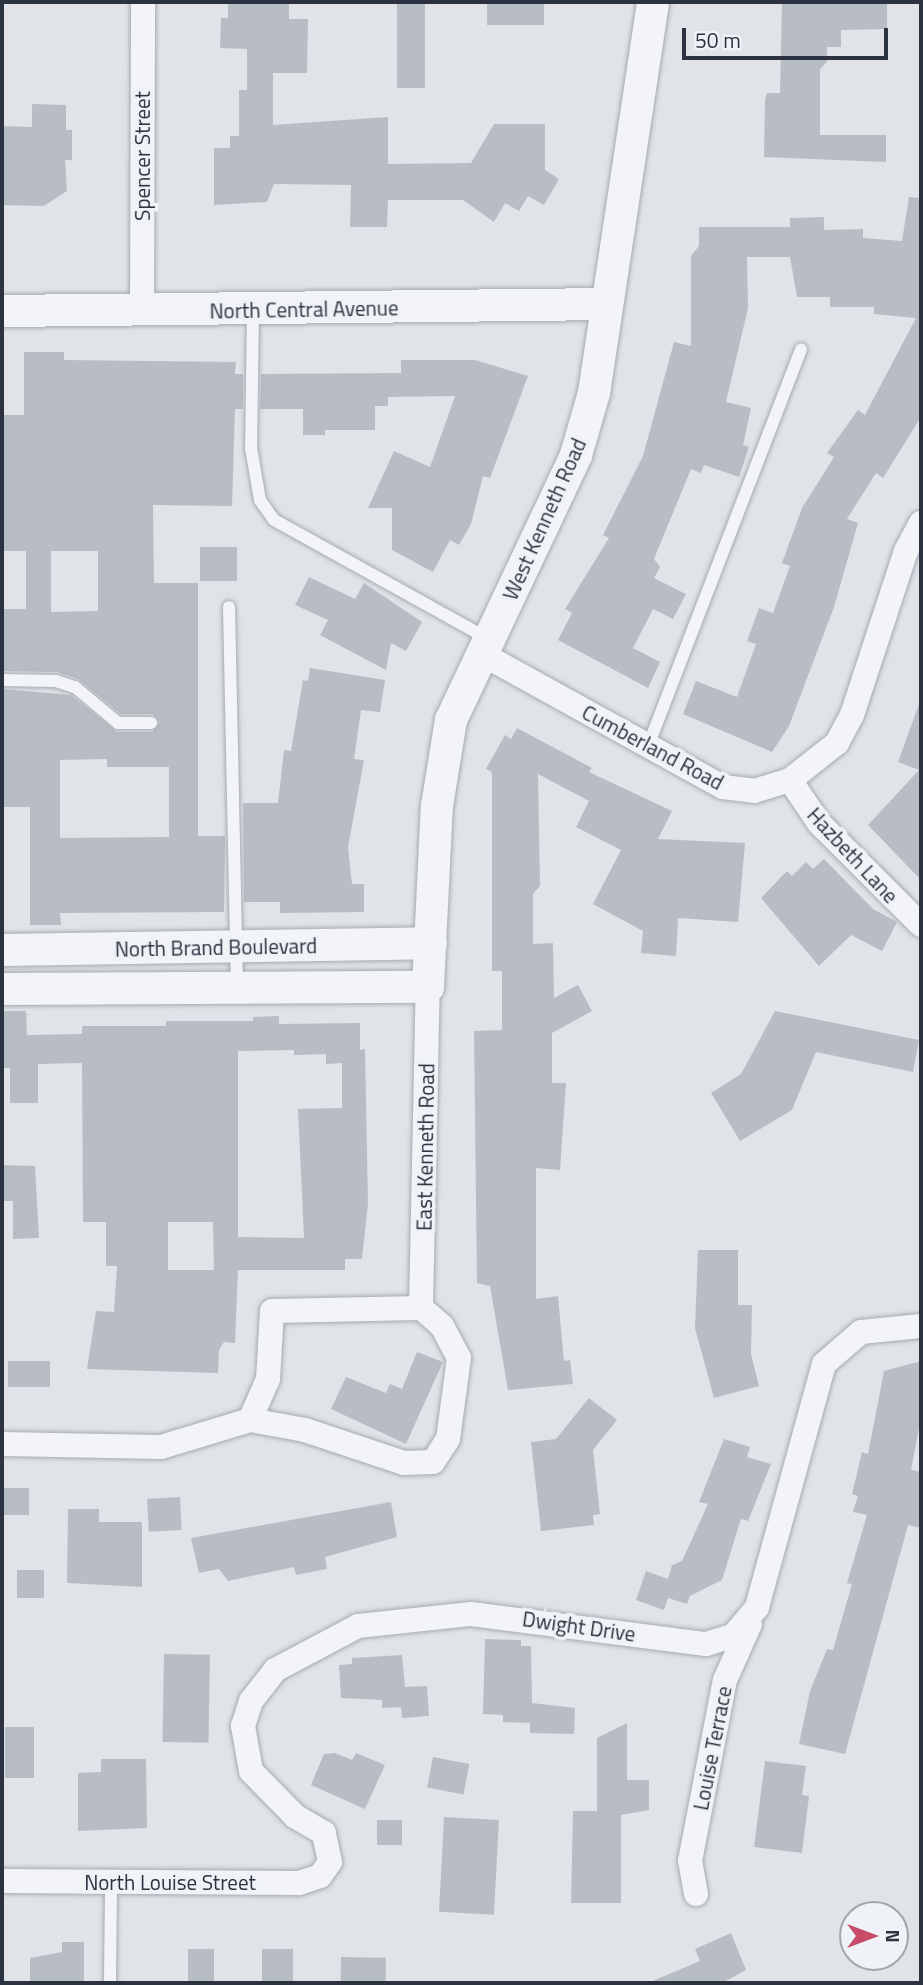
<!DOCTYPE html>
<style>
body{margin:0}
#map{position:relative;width:923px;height:1985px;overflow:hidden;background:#e0e4e8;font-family:"Titillium Web",sans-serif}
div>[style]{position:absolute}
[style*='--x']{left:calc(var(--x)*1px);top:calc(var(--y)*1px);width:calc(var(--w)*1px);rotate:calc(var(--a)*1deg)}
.building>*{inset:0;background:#b8bdc5;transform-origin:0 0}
.roads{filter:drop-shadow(0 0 2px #a6abb2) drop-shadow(0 0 2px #a6abb2)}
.service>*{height:12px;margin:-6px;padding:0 6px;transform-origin:6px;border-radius:6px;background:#f3f4f7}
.minor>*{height:24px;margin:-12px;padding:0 12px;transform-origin:12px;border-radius:12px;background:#f3f4f7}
.tertiary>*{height:32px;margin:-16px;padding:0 16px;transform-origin:16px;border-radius:16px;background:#f3f4f7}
span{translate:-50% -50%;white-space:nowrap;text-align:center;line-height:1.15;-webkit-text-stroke:7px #eff2f6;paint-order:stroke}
.street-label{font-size:21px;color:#2a333f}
.frame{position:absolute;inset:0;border:4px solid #2a333f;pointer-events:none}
.north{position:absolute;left:839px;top:1901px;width:70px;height:70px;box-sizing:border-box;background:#eff2f6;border:2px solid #a0a6ad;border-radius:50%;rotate:90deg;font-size:19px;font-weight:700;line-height:28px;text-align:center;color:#2a333f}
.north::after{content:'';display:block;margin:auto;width:24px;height:32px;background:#c64c67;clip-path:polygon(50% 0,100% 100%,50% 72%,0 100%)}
.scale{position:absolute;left:682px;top:28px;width:206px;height:32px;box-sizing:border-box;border:4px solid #2a333f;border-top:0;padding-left:9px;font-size:21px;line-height:24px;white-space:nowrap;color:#2a333f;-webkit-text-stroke:5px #eff2f6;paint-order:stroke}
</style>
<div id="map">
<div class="building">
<i style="clip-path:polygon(228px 2px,289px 2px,289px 19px,308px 19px,307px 73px,273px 73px,273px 125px,388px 117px,388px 164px,471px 163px,494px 124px,545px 124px,545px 170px,559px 179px,544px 205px,528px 196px,519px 211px,505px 203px,494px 222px,463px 200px,388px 200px,387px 227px,350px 227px,351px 185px,274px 184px,267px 202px,214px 205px,214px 148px,230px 148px,230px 136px,239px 136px,239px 90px,247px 90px,247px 49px,220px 48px,221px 18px,228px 18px)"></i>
<i style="left:397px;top:2px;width:28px;height:86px"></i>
<i style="left:487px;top:2px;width:57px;height:23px"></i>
<i style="clip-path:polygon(887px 2px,887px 29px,841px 30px,841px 47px,827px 47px,827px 62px,820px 69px,820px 135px,886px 135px,886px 162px,764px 157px,765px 99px,767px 93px,780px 93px,782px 4px)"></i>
<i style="clip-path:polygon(32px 104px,66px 105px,66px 130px,72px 130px,72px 160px,65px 160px,67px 191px,44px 206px,2px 205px,2px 126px,32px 127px)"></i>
<i style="clip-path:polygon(909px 197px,921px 198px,921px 417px,883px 478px,876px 473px,847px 519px,858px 523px,834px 607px,789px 726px,772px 752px,683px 714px,696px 681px,737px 697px,756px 644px,747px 641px,759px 608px,773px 613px,790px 566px,782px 563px,802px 508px,834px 457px,827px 453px,858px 410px,865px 415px,916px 318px,874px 314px,874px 307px,830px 307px,830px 297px,797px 297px,790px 257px,747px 257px,748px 308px,726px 402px,751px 408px,743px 445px,749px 447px,739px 477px,704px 465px,701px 473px,691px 469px,654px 559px,660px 567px,654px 578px,686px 594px,673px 619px,653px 609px,633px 648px,660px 662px,648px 688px,558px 640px,572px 613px,565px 609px,609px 538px,603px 535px,643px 456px,674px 342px,691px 346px,691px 256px,699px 246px,699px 227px,790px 227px,790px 218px,824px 217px,824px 230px,863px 229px,863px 238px,902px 241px)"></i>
<i style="clip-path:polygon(evenodd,24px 352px,64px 352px,64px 360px,236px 362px,235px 374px,243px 374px,243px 409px,235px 409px,232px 506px,153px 505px,154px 583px,198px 583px,198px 836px,225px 836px,224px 912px,60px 913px,61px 925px,30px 925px,30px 807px,2px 807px,2px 689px,71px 695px,117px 732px,152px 732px,160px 722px,152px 714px,121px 714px,78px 679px,57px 672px,2px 671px,2px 609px,26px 609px,26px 551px,2px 551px,2px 415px,24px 415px,24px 352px,51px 551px,98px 551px,98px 611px,51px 612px,51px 551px,24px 352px,107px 759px,107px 767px,169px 767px,169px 837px,60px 838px,60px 760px,107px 759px)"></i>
<i style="clip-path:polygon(401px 360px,475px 360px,528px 376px,490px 478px,483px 476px,471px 524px,459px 545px,450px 540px,433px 572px,392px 550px,392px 508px,368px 508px,394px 451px,430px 467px,455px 396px,388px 397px,388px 406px,375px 406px,375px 430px,325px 430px,325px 435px,303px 435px,303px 409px,260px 409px,261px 374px,401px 373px)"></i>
<i style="left:200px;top:547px;width:37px;height:34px"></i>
<i style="clip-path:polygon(309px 577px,355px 599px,364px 583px,422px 622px,406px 651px,391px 643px,386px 670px,320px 635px,328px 620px,295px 605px)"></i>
<i style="clip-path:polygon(310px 668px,385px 680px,380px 712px,361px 710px,354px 759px,364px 760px,348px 847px,352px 884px,364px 884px,364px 912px,280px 913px,280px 902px,244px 902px,243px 803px,278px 803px,284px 750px,291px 751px,303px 680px,308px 681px)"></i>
<i style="clip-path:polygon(919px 704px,921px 704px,921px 880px,868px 825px,919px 770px,898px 762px)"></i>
<i style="clip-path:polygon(517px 728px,592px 768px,589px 772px,672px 811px,658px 839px,745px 843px,738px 922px,678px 918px,676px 956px,641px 953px,643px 931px,593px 904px,621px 850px,576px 827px,589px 801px,538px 774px,540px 886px,533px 894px,533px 944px,553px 943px,554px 998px,578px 985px,592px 1011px,552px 1033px,552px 1083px,566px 1083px,560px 1170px,536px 1168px,536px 1299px,558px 1296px,564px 1361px,570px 1360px,573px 1384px,508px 1390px,490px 1286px,477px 1283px,474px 1031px,502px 1030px,502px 971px,492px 971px,492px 772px,486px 769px,505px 735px,511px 739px)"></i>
<i style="clip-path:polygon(824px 859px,873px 909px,897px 922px,882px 951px,851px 935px,819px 966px,761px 898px,787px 871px,792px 876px,806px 862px,813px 869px)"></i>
<i style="clip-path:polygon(evenodd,2px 1011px,26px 1011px,27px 1035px,82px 1034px,82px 1026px,166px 1026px,166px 1021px,253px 1021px,253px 1017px,279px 1016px,279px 1024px,360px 1023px,360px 1050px,365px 1049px,368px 1204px,362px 1259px,345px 1259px,345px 1270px,238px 1270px,235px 1343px,224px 1342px,219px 1350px,218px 1373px,87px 1369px,96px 1311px,114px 1312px,117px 1266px,106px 1266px,106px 1222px,83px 1222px,82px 1063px,38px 1064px,38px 1103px,10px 1103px,10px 1068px,2px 1068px,2px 1011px,294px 1050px,294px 1055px,326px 1054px,326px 1064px,342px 1063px,342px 1108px,298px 1109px,304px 1238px,238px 1237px,238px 1051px,294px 1050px,2px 1011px,168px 1222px,213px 1222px,214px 1270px,168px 1270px,168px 1222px)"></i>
<i style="clip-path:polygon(775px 1011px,919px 1040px,913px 1072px,816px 1052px,792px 1110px,740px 1141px,711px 1093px,741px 1074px)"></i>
<i style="clip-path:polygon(2px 1165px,35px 1166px,39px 1238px,13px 1239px,13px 1201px,2px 1201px)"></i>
<i style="clip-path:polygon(698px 1250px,738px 1250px,738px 1305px,752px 1305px,751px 1354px,759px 1386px,714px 1398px,695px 1328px)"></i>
<i style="clip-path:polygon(417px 1352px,443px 1362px,406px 1444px,331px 1409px,346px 1377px,386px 1393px,390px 1384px,402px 1389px)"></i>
<i style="left:8px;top:1361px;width:42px;height:26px"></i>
<i style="clip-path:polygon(921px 1361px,921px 1418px,911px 1470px,921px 1472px,921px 1528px,908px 1525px,845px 1754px,799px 1744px,810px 1691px,827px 1649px,833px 1650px,852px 1584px,847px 1583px,867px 1515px,853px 1512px,858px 1496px,852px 1494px,862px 1452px,868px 1454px,884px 1371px)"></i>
<i style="clip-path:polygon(589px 1398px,617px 1420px,593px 1450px,600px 1514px,593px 1515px,594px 1525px,541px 1531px,531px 1442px,556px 1439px)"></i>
<i style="clip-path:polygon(724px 1439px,750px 1447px,747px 1457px,771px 1464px,748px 1521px,741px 1519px,722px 1580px,690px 1596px,687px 1604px,668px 1598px,664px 1610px,636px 1600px,646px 1571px,668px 1579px,672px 1565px,682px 1561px,708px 1504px,699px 1502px)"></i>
<i style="left:2px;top:1488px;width:27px;height:27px"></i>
<i style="left:180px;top:1497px;width:33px;height:33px;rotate:87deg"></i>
<i style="clip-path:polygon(391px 1502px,397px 1537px,325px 1557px,327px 1569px,296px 1575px,294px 1567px,228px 1581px,219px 1569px,199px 1573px,191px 1538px)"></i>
<i style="clip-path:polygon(68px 1509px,99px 1509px,99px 1522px,142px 1522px,142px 1587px,67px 1583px)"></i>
<i style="left:17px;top:1570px;width:27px;height:28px"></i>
<i style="clip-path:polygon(485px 1639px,521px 1640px,521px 1646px,531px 1646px,532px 1703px,575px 1708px,574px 1734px,530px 1733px,530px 1723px,503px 1722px,503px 1715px,483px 1714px)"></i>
<i style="left:164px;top:1654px;width:46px;height:88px;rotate:1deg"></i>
<i style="clip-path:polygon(402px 1655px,405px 1687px,427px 1686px,429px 1716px,402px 1718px,401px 1707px,382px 1708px,382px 1700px,341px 1698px,339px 1665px,352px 1664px,352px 1658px)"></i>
<i style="clip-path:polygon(627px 1723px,627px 1780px,649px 1780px,649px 1810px,621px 1815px,621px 1903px,571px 1903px,573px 1811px,597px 1811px,597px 1738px)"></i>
<i style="left:5px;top:1727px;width:29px;height:51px"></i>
<i style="clip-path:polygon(335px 1753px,352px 1760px,356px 1753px,385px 1765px,365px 1809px,311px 1785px,324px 1754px)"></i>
<i style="left:433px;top:1757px;width:37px;height:31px;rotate:11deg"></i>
<i style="clip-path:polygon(101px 1759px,146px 1759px,147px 1828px,78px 1831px,78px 1773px,101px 1772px)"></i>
<i style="clip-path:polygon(765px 1761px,806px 1766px,802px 1795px,809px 1796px,802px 1853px,754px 1847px)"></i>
<i style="left:444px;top:1817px;width:55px;height:95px;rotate:3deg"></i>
<i style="left:377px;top:1820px;width:25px;height:25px"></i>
<i style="clip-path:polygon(731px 1933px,746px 1970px,722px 1983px,648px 1983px,700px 1961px,695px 1949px)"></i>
<i style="clip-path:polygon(62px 1942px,84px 1942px,84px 1983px,30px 1983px,30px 1958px,62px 1952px)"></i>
<i style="left:188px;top:1949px;width:26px;height:34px"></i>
<i style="left:262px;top:1949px;width:31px;height:34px"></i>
<i style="left:341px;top:1957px;width:45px;height:26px;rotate:1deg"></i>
</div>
<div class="roads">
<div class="service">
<i style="--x:253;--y:310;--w:138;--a:90.8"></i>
<i style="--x:251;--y:448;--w:53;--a:80.2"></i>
<i style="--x:260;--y:500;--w:24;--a:55"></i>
<i style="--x:274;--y:520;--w:246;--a:29"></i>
<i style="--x:229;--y:607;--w:380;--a:88.8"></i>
<i style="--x:2;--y:680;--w:54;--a:1.1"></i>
<i style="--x:56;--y:681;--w:20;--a:18"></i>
<i style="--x:75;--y:687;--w:56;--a:39.9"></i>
<i style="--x:118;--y:723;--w:33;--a:0"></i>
<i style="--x:648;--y:746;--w:425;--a:-68.9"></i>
<i style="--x:110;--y:1983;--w:101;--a:-89.4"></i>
</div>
<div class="minor">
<i style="--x:142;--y:311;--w:309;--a:-89.8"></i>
<i style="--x:482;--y:654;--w:275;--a:28.9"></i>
<i style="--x:723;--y:787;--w:31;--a:7"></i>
<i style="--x:754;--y:791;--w:38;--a:-17"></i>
<i style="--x:790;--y:780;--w:60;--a:-38.2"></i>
<i style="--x:837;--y:743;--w:32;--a:-62"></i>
<i style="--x:852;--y:715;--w:173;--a:-71.8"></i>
<i style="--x:906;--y:551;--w:32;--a:-62"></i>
<i style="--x:790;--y:780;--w:52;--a:56"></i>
<i style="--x:819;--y:823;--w:144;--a:45"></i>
<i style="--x:421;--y:1308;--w:321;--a:-88.8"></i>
<i style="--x:250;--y:1420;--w:45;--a:-66.3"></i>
<i style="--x:268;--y:1379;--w:68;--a:-86.6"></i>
<i style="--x:272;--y:1311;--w:149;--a:-1.2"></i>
<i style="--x:2;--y:1444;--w:159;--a:1.1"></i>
<i style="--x:161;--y:1447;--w:93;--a:-16.9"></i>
<i style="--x:250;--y:1420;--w:56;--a:10.3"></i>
<i style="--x:305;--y:1430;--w:104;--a:18.4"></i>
<i style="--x:404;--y:1463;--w:29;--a:-2"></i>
<i style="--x:433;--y:1462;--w:27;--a:-57"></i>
<i style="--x:448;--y:1439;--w:82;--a:-82.3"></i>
<i style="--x:459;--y:1358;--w:36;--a:-118"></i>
<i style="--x:442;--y:1326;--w:28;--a:-139"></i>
<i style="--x:2;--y:1881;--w:297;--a:0.4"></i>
<i style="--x:299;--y:1883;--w:22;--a:-18"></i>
<i style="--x:320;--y:1876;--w:17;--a:-54"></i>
<i style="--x:330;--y:1862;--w:30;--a:-102"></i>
<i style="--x:324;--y:1833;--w:34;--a:-150"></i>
<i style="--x:295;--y:1816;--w:63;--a:-134.4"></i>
<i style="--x:251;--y:1771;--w:46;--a:-100.1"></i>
<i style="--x:243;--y:1726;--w:26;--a:-72"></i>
<i style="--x:251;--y:1701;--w:39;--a:-52"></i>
<i style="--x:275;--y:1670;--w:94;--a:-27.9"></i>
<i style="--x:358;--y:1626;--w:114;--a:-6.1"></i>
<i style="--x:471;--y:1614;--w:237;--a:7.3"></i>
<i style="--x:706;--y:1644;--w:28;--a:-17"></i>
<i style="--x:733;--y:1636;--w:38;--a:-50"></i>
<i style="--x:757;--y:1607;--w:252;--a:-74.6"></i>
<i style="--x:824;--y:1364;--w:49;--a:-40.9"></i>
<i style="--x:861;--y:1332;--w:60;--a:-5.7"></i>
<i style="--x:696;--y:1894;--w:34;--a:-100"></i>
<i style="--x:690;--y:1861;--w:184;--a:-79.1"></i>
<i style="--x:725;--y:1680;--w:61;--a:-65.9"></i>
</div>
<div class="tertiary">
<i style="--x:2;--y:311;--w:604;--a:-0.66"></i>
<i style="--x:2;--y:950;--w:429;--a:-0.9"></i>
<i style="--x:2;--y:989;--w:426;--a:-0.3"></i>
<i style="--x:428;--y:987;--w:181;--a:-87.2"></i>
<i style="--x:437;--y:806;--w:87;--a:-80.8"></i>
<i style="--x:451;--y:720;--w:293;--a:-64.7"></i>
<i style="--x:576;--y:455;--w:65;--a:-73.8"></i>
<i style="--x:594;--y:393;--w:395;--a:-81.4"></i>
</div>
</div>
<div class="street-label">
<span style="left:142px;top:156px;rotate:-90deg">Spencer Street</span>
<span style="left:304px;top:309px;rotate:-1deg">North Central Avenue</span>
<span style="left:544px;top:519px;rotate:-66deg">West Kenneth Road</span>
<span style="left:653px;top:747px;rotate:28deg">Cumberland Road</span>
<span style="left:853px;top:855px;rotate:47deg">Hazbeth Lane</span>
<span style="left:216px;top:947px;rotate:-1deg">North Brand Boulevard</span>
<span style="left:425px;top:1147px;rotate:-89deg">East Kenneth Road</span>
<span style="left:579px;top:1626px;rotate:8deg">Dwight Drive</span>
<span style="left:712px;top:1748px;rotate:-79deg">Louise Terrace</span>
<span style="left:170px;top:1882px">North Louise Street</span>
</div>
<div class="frame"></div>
<div class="north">N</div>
<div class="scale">50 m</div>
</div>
